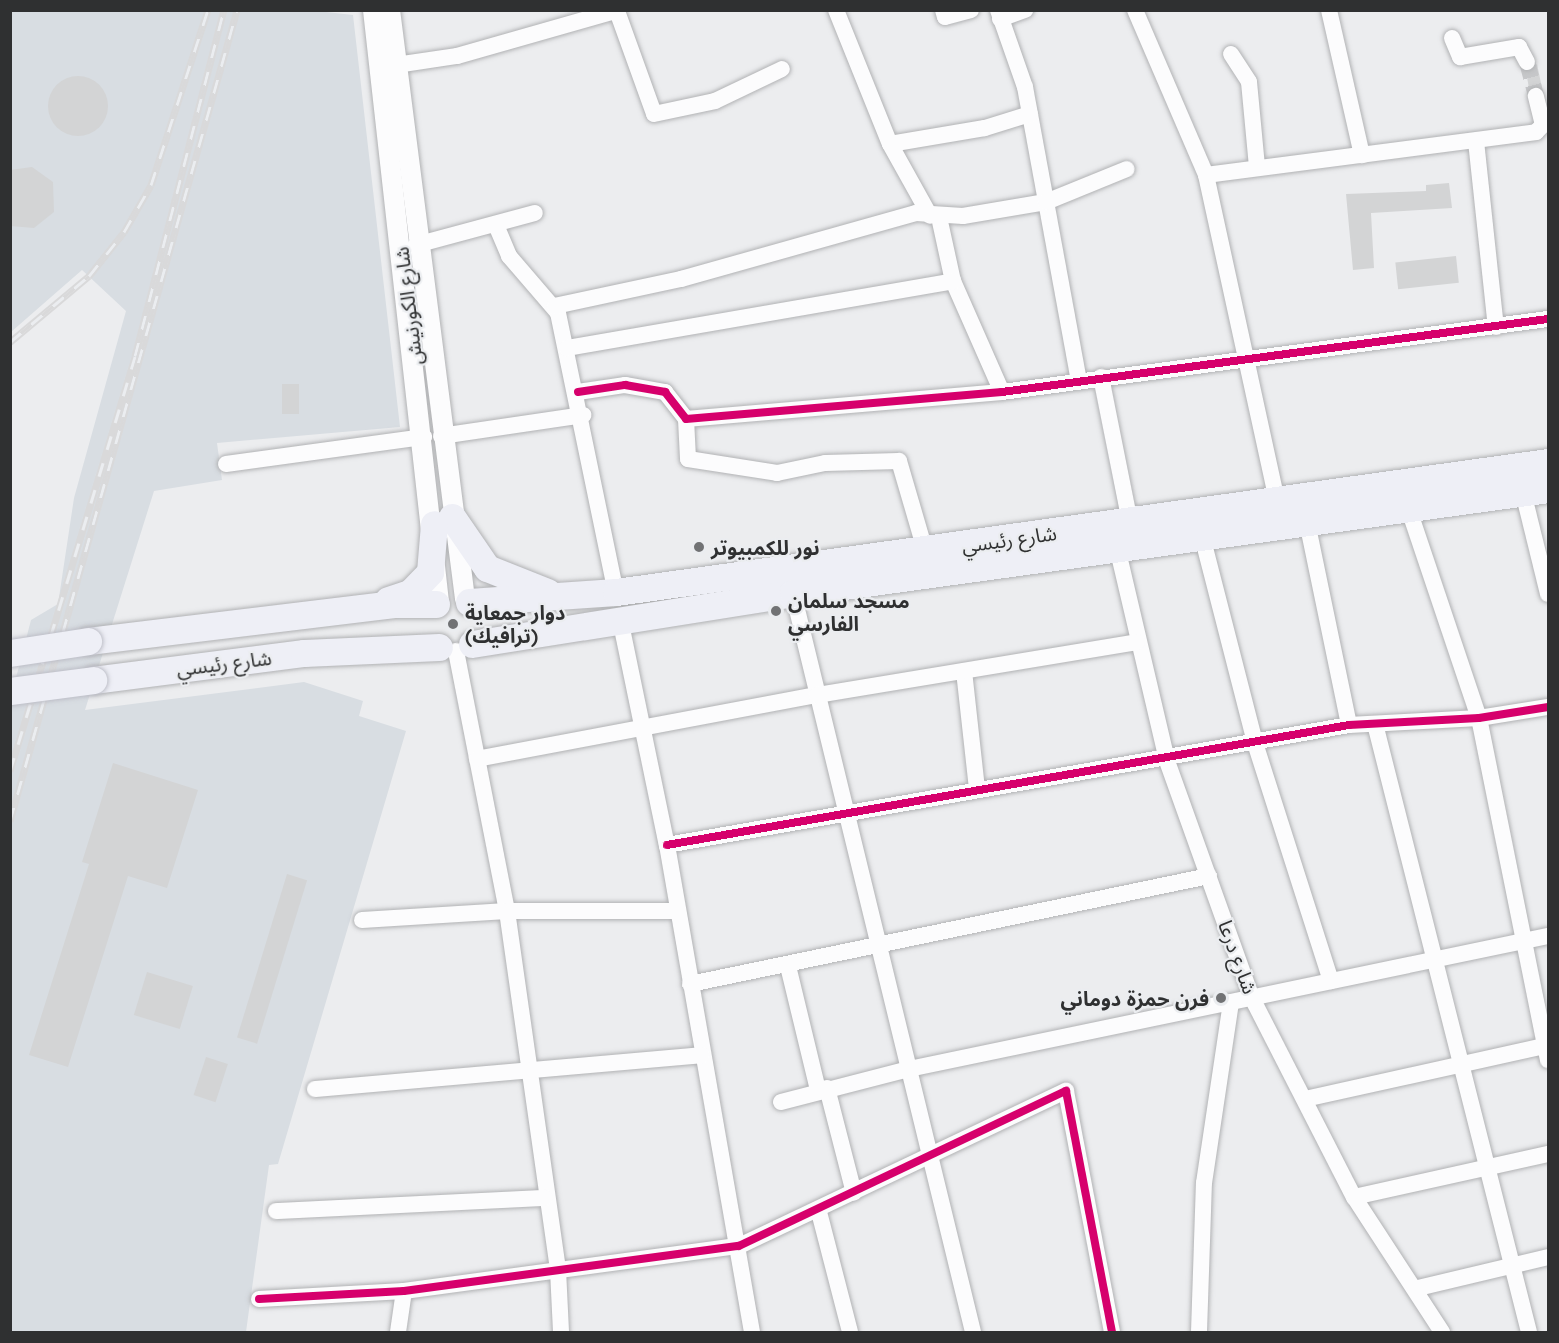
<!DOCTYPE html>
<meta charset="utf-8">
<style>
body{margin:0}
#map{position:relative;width:1559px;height:1343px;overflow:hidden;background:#ecedef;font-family:Quicksand,"Noto Sans Arabic",sans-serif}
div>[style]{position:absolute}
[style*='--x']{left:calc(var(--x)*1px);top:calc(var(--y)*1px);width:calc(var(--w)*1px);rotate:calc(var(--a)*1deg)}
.built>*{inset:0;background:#d8dde2}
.building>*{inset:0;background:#d3d4d5;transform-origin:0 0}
.round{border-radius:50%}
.minor-tunnel>*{height:16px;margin-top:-8px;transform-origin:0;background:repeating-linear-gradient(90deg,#c6c7c9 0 16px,transparent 0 24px)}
.roads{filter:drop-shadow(0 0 2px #b1b2b4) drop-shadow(0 0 2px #b1b2b4)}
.minor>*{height:16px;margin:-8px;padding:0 8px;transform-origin:8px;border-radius:8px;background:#fcfcfd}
.tertiary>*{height:20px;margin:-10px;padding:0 10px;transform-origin:10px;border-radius:10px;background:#fcfcfd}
.trunk>*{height:27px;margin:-13.5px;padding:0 13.5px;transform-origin:13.5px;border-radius:13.5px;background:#eeeff6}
.rail>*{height:7px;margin-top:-3.5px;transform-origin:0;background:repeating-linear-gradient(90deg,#ebedf0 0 14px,#d9d9da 0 28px);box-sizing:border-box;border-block:2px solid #d9d9da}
.bridges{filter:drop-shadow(0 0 2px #bdbec7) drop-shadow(0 0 2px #bdbec7)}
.trunk-bridge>*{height:27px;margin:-13.5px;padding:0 13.5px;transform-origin:13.5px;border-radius:13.5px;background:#eeeff6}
.cycleway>*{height:8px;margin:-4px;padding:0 4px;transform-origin:4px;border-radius:4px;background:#d6006c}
.dots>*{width:16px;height:16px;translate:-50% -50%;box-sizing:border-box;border:3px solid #ebedf0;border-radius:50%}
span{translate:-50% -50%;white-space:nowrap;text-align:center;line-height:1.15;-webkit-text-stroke:4.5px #ebedf0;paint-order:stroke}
.street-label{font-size:20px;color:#2f3031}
.poi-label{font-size:20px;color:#2f3031;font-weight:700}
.left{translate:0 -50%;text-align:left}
.right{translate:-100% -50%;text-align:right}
.frame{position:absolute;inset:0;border:12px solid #2f3031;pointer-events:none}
</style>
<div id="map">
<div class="built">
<i style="clip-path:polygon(308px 10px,353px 15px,400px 427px,217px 443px,222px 480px,154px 491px,85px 710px,304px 682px,363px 701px,359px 716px,406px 731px,278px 1164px,269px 1165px,246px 1332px,11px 1332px,11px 697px,31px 620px,58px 604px,74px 498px,126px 311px,82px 270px,11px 332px,11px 11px)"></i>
</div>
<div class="building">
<i style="clip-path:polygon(1537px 64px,1542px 88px,1529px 88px,1526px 72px)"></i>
<i class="round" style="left:48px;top:76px;width:60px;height:60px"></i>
<i style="clip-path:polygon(32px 167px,53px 182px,54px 212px,34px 228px,10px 226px,10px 170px)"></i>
<i style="clip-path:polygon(1449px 183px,1452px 208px,1371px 213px,1374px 268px,1353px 270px,1346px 194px,1426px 191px,1426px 185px)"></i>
<i style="left:1456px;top:256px;width:27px;height:61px;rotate:84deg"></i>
<i style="left:282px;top:384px;width:17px;height:30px"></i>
<i style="clip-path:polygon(113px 763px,198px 790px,167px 888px,128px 876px,68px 1067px,29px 1055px,89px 864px,82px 862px)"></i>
<i style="left:287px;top:874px;width:21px;height:171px;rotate:17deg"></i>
<i style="left:147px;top:972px;width:48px;height:45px;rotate:17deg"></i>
<i style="left:206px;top:1057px;width:23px;height:40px;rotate:18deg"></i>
</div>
<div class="minor-tunnel">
<i style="--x:1527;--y:62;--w:35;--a:75"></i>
</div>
<div class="roads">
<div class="minor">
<i style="--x:836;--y:10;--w:144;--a:68.1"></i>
<i style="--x:890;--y:144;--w:82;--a:60.9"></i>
<i style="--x:943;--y:10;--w:7;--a:74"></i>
<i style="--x:945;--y:17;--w:27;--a:-15"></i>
<i style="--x:998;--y:10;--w:82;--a:70.7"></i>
<i style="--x:1025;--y:87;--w:299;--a:79.6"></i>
<i style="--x:1135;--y:10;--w:180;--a:66.7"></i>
<i style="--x:1206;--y:175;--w:333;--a:77.7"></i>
<i style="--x:1329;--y:10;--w:149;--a:77.2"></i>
<i style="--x:617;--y:11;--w:109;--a:70.2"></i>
<i style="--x:654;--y:114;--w:62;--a:-12"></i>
<i style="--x:715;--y:101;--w:74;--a:-25.5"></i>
<i style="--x:1000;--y:19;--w:27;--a:-20"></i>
<i style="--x:1452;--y:38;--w:21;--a:67"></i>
<i style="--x:1460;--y:57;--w:60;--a:-9.6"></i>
<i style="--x:1519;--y:47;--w:17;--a:62"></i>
<i style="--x:1231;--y:54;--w:33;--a:57"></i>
<i style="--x:1249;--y:82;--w:85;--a:84.6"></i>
<i style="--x:396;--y:65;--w:62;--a:-8.4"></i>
<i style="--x:457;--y:56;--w:167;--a:-15.9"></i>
<i style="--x:1476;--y:141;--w:187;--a:83.9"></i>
<i style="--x:890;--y:144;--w:96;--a:-9.6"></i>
<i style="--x:985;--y:128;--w:47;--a:-17.3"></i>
<i style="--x:1206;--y:175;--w:333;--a:-7.4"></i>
<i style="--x:1536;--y:132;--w:10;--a:-45"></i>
<i style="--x:1543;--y:125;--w:30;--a:-104"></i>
<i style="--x:939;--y:217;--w:66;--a:77.7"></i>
<i style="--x:953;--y:281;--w:121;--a:66.2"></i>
<i style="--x:496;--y:225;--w:34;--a:67"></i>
<i style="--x:509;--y:256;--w:75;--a:49.3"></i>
<i style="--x:558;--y:313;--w:285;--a:78.3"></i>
<i style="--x:416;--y:245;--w:123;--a:-15.1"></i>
<i style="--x:555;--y:306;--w:129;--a:-12.1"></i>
<i style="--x:681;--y:279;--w:244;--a:-15.7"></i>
<i style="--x:916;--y:213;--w:47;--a:3.7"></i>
<i style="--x:963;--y:216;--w:84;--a:-9.6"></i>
<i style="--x:1046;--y:202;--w:87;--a:-22.2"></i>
<i style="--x:567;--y:348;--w:392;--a:-9.8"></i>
<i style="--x:1101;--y:377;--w:148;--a:78.7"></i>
<i style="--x:578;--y:392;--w:48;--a:-8.5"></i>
<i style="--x:625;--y:385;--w:41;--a:9.9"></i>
<i style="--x:665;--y:392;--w:34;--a:52"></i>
<i style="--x:686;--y:419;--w:317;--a:-4.9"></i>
<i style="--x:1002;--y:392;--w:551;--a:-7.62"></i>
<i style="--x:686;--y:419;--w:40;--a:87.1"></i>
<i style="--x:688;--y:459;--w:90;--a:8.9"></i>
<i style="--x:777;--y:473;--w:49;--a:-11.8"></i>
<i style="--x:825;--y:463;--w:74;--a:-1.5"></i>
<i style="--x:899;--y:461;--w:93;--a:73.7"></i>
<i style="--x:441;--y:436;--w:144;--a:-8.4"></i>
<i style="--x:226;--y:464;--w:200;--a:-7.8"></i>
<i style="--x:1523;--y:492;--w:105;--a:76.2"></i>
<i style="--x:1408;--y:507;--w:223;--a:71.4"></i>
<i style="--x:1479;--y:718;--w:349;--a:78.6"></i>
<i style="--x:1307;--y:522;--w:207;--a:78.3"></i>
<i style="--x:1202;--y:536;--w:214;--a:75.6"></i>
<i style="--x:1255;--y:743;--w:250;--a:72.3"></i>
<i style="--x:1117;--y:547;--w:220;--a:76.8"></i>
<i style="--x:1167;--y:761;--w:252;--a:70.3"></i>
<i style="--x:1252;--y:998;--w:224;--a:62.9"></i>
<i style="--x:1354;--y:1197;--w:161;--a:56.9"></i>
<i style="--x:793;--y:593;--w:761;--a:76.31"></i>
<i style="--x:620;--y:619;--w:231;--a:78.3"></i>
<i style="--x:667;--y:845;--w:494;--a:80.1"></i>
<i style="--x:456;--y:651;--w:265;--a:78.9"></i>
<i style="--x:507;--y:911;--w:363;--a:81.9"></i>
<i style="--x:558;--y:1270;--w:62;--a:87.2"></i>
<i style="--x:964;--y:671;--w:119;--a:83.7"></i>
<i style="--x:1375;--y:724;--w:627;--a:75.79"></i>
<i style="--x:477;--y:759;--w:346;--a:-10.7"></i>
<i style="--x:817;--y:695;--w:324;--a:-9.4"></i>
<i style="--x:667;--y:845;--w:692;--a:-9.98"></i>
<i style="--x:1349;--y:725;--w:130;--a:-3.1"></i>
<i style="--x:1479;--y:718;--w:70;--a:-9.1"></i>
<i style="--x:362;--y:920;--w:145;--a:-3.6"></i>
<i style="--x:507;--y:911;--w:171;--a:0"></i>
<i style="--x:788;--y:966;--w:128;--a:76.4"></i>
<i style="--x:690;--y:984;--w:530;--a:-11.76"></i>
<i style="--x:827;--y:1088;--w:108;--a:75.6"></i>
<i style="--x:315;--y:1089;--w:388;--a:-5"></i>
<i style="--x:1305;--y:1099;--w:249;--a:-12.5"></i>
<i style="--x:781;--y:1102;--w:132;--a:-14.5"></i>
<i style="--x:909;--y:1069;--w:653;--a:-11.76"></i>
<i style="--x:1354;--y:1197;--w:199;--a:-12.5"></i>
<i style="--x:276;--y:1211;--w:269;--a:-2.8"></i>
<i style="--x:819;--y:1212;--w:124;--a:75.5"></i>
<i style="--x:1418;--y:1288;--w:134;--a:-13.4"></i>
<i style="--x:259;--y:1299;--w:145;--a:-3.2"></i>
<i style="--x:404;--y:1291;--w:338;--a:-7.7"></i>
<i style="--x:739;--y:1246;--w:362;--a:-25.4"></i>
<i style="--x:1066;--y:1091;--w:245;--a:79.2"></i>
<i style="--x:398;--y:1332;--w:41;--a:-81.7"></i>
<i style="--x:1199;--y:1332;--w:149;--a:-88.1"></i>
<i style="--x:1204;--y:1183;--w:183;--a:-81.5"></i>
</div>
<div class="tertiary">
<i style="--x:373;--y:10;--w:596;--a:83.64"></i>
<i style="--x:390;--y:10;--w:594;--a:82.74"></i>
</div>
<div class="trunk">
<i style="--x:452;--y:517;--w:62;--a:55.5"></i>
<i style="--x:487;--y:568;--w:65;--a:21.8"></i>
<i style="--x:388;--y:600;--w:23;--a:-18"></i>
<i style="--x:410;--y:593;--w:29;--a:-46"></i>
<i style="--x:430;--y:572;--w:48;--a:-85.2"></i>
<i style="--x:469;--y:602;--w:147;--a:-3.9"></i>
<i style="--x:616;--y:592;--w:941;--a:-7.94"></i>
<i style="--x:88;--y:641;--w:308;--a:-6.9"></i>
<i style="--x:394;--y:604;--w:42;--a:0"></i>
<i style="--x:472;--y:644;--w:325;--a:-9"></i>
<i style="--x:793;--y:593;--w:762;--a:-7.84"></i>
<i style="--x:93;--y:680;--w:213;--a:-7.3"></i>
<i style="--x:304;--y:653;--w:135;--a:-2.5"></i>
</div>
</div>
<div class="rail">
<i style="--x:10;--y:342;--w:103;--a:-39.9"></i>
<i style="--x:89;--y:276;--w:56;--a:-51.5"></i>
<i style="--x:124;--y:232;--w:54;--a:-60.1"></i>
<i style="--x:151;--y:185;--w:184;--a:-72"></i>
<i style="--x:10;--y:771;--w:433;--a:-73.2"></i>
<i style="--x:135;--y:356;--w:357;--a:-75.6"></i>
<i style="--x:10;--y:821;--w:842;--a:-74.36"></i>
</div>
<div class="bridges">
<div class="trunk-bridge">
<i style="--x:10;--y:653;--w:79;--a:-8.7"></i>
<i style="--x:10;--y:691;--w:84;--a:-7.5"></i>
</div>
</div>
<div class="cycleway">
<i style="--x:578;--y:392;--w:48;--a:-8.5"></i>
<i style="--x:625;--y:385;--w:41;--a:9.9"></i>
<i style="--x:665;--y:392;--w:34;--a:52"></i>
<i style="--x:686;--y:419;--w:317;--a:-4.9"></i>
<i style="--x:1002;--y:392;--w:551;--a:-7.62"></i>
<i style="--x:667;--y:845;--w:692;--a:-9.98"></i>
<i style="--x:1349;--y:725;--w:130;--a:-3.1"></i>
<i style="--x:1479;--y:718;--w:70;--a:-9.1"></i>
<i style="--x:259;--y:1299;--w:145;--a:-3.2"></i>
<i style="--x:404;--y:1291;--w:338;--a:-7.7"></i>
<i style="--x:739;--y:1246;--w:362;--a:-25.4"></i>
<i style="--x:1066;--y:1091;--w:245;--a:79.2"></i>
</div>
<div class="dots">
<i style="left:699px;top:547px;background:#717274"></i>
<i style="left:776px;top:611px;background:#717274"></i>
<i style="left:453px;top:624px;background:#717274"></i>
<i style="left:1221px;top:998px;background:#717274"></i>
</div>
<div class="street-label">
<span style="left:408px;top:306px;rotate:-97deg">شارع الكورنيش</span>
<span style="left:1009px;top:539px;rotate:-8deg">شارع رئيسي</span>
<span style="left:224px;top:663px;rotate:-7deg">شارع رئيسي</span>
<span style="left:1238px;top:957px;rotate:70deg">شارع درعا</span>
</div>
<div class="poi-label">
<span class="left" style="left:711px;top:547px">نور للكمبيوتر</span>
<span class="left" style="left:788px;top:612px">مسجد سلمان<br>الفارسي</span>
<span class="left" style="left:465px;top:624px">دوار جمعاية<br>(ترافيك)</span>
<span class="right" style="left:1209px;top:998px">فرن حمزة دوماني</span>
</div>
<div class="frame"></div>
</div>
